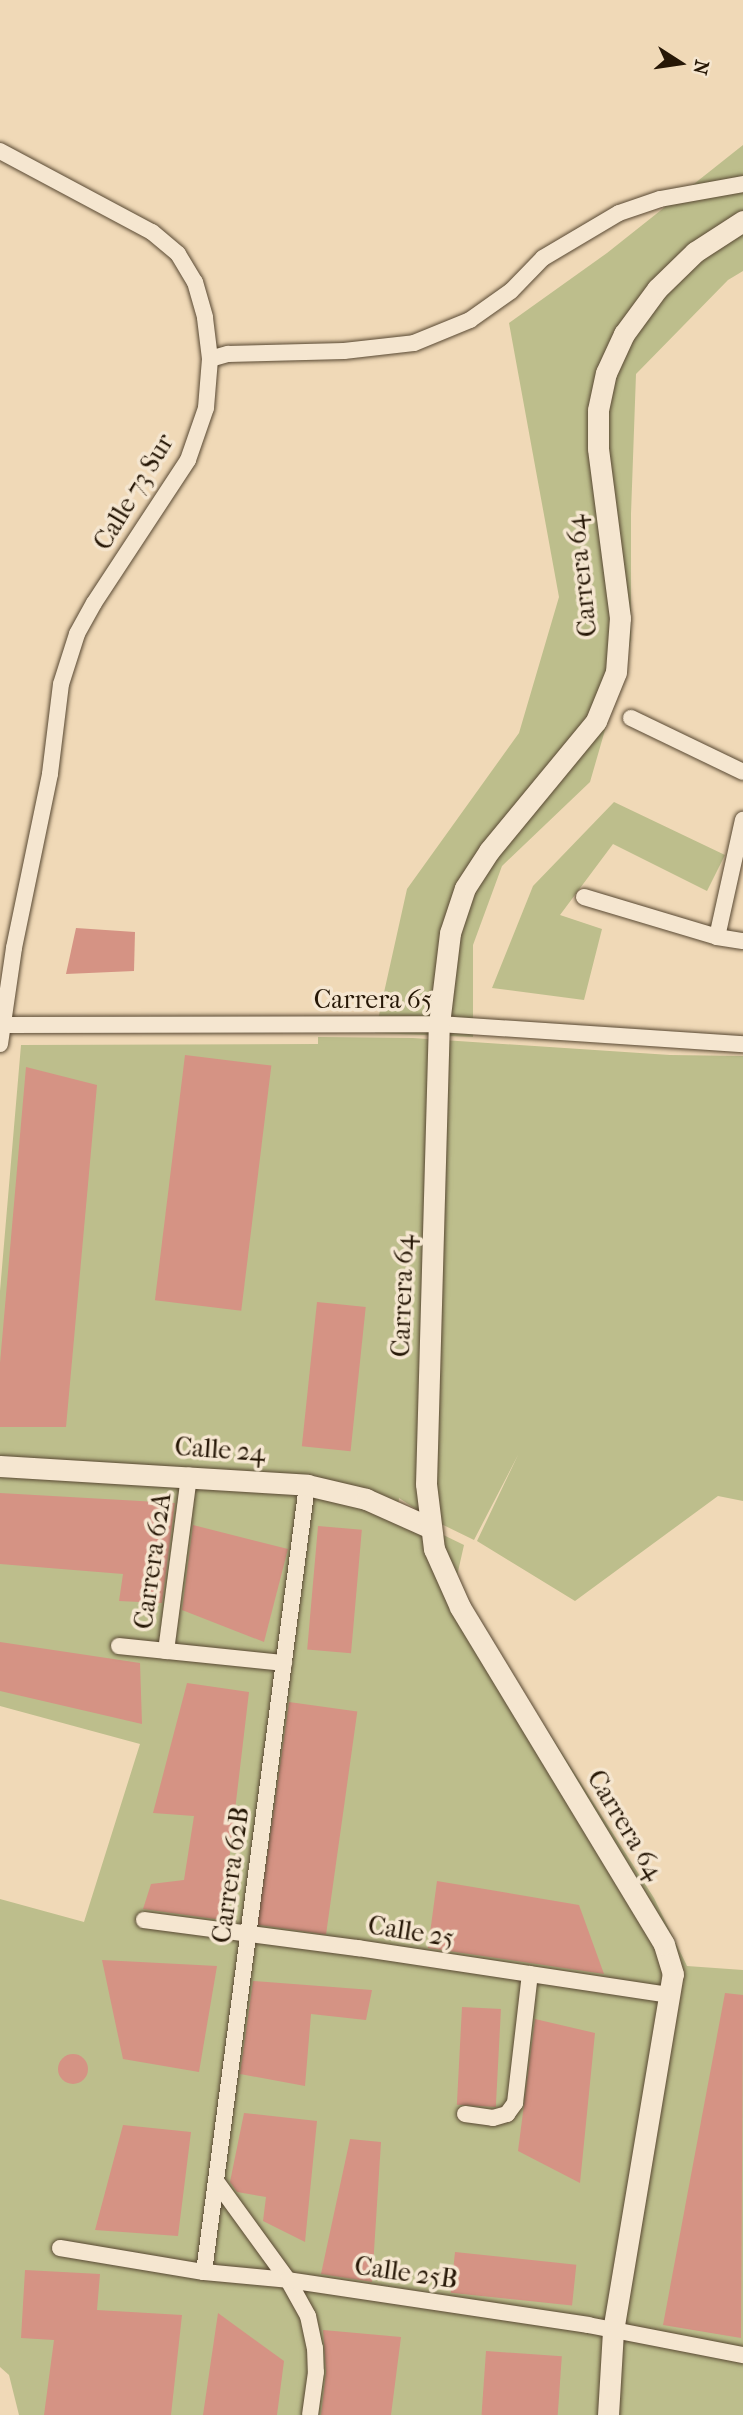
<!DOCTYPE html>
<style>
body{margin:0}
#map{position:relative;width:743px;height:2415px;overflow:hidden;background:#f0d9b7;font-family:"IM FELL French Canon",serif}
div>[style]{position:absolute}
[style*='--x']{left:calc(var(--x)*1px);top:calc(var(--y)*1px);width:calc(var(--w)*1px);rotate:calc(var(--a)*1deg)}
.green>*{inset:0;background:#bdbe8c}
.building>*{inset:0;background:#d59384;transform-origin:0 0}
.round{border-radius:50%}
.roads{filter:drop-shadow(0 0 2px #584832) drop-shadow(0 0 2px #584832)}
.minor>*{height:16px;margin:-8px;padding:0 8px;transform-origin:8px;border-radius:8px;background:#f5e6d0}
.tertiary>*{height:21px;margin:-10.5px;padding:0 10.5px;transform-origin:10.5px;border-radius:10.5px;background:#f5e6d0}
span{translate:-50% -50%;white-space:nowrap;text-align:center;line-height:1.15;-webkit-text-stroke:7px #f5e6d0;paint-order:stroke}
.street-label{font-size:26px;color:#261706}
.north{position:absolute;left:645px;top:28px;width:70px;height:70px;-webkit-text-stroke:5px #f5e6d0;paint-order:stroke;rotate:102deg;font-size:19px;font-weight:700;line-height:28px;text-align:center;color:#261706}
.north::after{content:'';display:block;margin:auto;width:24px;height:32px;background:#261706;clip-path:polygon(50% 0,100% 100%,50% 72%,0 100%)}
</style>
<div id="map">
<div class="green">
<i style="clip-path:polygon(743px 145px,743px 271px,728px 280px,636px 374px,631px 514px,631px 640px,590px 782px,502px 866px,473px 945px,473px 1037px,375px 1033px,407px 889px,519px 733px,559px 597px,509px 323px,607px 253px)"></i>
<i style="clip-path:polygon(614px 802px,725px 855px,707px 891px,613px 844px,560px 915px,602px 929px,584px 1000px,492px 988px,533px 886px)"></i>
<i style="clip-path:polygon(318px 1037px,413px 1038px,670px 1055px,743px 1056px,743px 1501px,718px 1496px,575px 1601px,477px 1541px,518px 1455px,474px 1540px,431px 1519px,399px 1498px,398px 1513px,464px 1545px,455px 1585px,654px 1898px,687px 1966px,743px 1970px,743px 2415px,19px 2415px,9px 2375px,0 2367px,0 1899px,84px 1922px,140px 1744px,0 1706px,0 1291px,21px 1045px,318px 1044px)"></i>
</div>
<div class="building">
<i style="clip-path:polygon(76px 928px,135px 932px,134px 971px,66px 974px)"></i>
<i style="left:185px;top:1055px;width:87px;height:247px;rotate:7deg"></i>
<i style="clip-path:polygon(26px 1067px,97px 1085px,66px 1427px,0 1427px,0 1363px)"></i>
<i style="left:317px;top:1302px;width:49px;height:145px;rotate:6deg"></i>
<i style="clip-path:polygon(0 1493px,175px 1503px,162px 1603px,119px 1601px,123px 1574px,0 1564px)"></i>
<i style="clip-path:polygon(193px 1525px,288px 1549px,264px 1642px,182px 1610px)"></i>
<i style="left:318px;top:1526px;width:44px;height:124px;rotate:5deg"></i>
<i style="clip-path:polygon(0 1642px,140px 1663px,142px 1724px,0 1691px)"></i>
<i style="clip-path:polygon(187px 1683px,249px 1692px,222px 1920px,143px 1909px,151px 1884px,184px 1880px,194px 1816px,153px 1813px)"></i>
<i style="left:289px;top:1702px;width:69px;height:225px;rotate:8deg"></i>
<i style="clip-path:polygon(437px 1881px,579px 1905px,604px 1974px,428px 1948px)"></i>
<i style="clip-path:polygon(102px 1960px,217px 1966px,199px 2072px,123px 2059px)"></i>
<i style="clip-path:polygon(253px 1981px,372px 1990px,366px 2020px,311px 2014px,305px 2086px,240px 2074px)"></i>
<i style="clip-path:polygon(725px 1993px,743px 1995px,741px 2338px,663px 2325px)"></i>
<i style="left:462px;top:2007px;width:39px;height:98px;rotate:3deg"></i>
<i style="clip-path:polygon(535px 2019px,595px 2033px,580px 2183px,518px 2151px)"></i>
<i class="round" style="left:58px;top:2054px;width:30px;height:30px"></i>
<i style="clip-path:polygon(244px 2113px,317px 2121px,305px 2242px,263px 2221px,266px 2197px,237px 2192px,230px 2182px)"></i>
<i style="clip-path:polygon(123px 2125px,191px 2132px,178px 2236px,95px 2230px)"></i>
<i style="clip-path:polygon(350px 2139px,381px 2142px,372px 2282px,321px 2274px)"></i>
<i style="left:455px;top:2252px;width:122px;height:41px;rotate:6deg"></i>
<i style="clip-path:polygon(25px 2270px,100px 2274px,97px 2310px,182px 2315px,171px 2415px,44px 2415px,54px 2340px,21px 2338px)"></i>
<i style="clip-path:polygon(218px 2313px,284px 2361px,277px 2415px,203px 2415px)"></i>
<i style="clip-path:polygon(323px 2330px,401px 2337px,391px 2415px,321px 2415px,326px 2372px)"></i>
<i style="left:486px;top:2351px;width:76px;height:64px;rotate:4deg"></i>
</div>
<div class="roads">
<div class="minor">
<i style="--x:0;--y:151;--w:172;--a:28.1"></i>
<i style="--x:152;--y:232;--w:34;--a:40"></i>
<i style="--x:178;--y:254;--w:33;--a:59"></i>
<i style="--x:195;--y:282;--w:37;--a:74"></i>
<i style="--x:205;--y:318;--w:41;--a:83"></i>
<i style="--x:210;--y:359;--w:49;--a:94.7"></i>
<i style="--x:206;--y:408;--w:55;--a:109.1"></i>
<i style="--x:188;--y:460;--w:171;--a:123.3"></i>
<i style="--x:94;--y:603;--w:35;--a:119"></i>
<i style="--x:77;--y:634;--w:52;--a:107.7"></i>
<i style="--x:61;--y:684;--w:91;--a:97"></i>
<i style="--x:50;--y:774;--w:178;--a:101.7"></i>
<i style="--x:14;--y:948;--w:97;--a:98.3"></i>
<i style="--x:210;--y:359;--w:19;--a:-16"></i>
<i style="--x:228;--y:354;--w:116;--a:-1.5"></i>
<i style="--x:344;--y:351;--w:70;--a:-6.5"></i>
<i style="--x:414;--y:343;--w:61;--a:-22.3"></i>
<i style="--x:470;--y:320;--w:50;--a:-35.3"></i>
<i style="--x:511;--y:291;--w:46;--a:-45.9"></i>
<i style="--x:543;--y:258;--w:88;--a:-30.6"></i>
<i style="--x:619;--y:213;--w:43;--a:-18.9"></i>
<i style="--x:660;--y:199;--w:84;--a:-10.2"></i>
<i style="--x:631;--y:718;--w:124;--a:25.7"></i>
<i style="--x:584;--y:897;--w:139;--a:16.7"></i>
<i style="--x:717;--y:937;--w:26;--a:9"></i>
<i style="--x:717;--y:937;--w:120;--a:-77.5"></i>
<i style="--x:3;--y:1025;--w:436;--a:-0.1"></i>
<i style="--x:439;--y:1024;--w:305;--a:3.8"></i>
<i style="--x:119;--y:1646;--w:166;--a:5.9"></i>
<i style="--x:166;--y:1651;--w:177;--a:-82.5"></i>
<i style="--x:144;--y:1920;--w:216;--a:7.5"></i>
<i style="--x:358;--y:1948;--w:316;--a:8.6"></i>
<i style="--x:465;--y:2114;--w:28;--a:8"></i>
<i style="--x:493;--y:2118;--w:15;--a:-16"></i>
<i style="--x:507;--y:2114;--w:14;--a:-54"></i>
<i style="--x:515;--y:2103;--w:130;--a:-83.4"></i>
<i style="--x:216;--y:2181;--w:122;--a:54"></i>
<i style="--x:288;--y:2280;--w:41;--a:60.9"></i>
<i style="--x:308;--y:2316;--w:33;--a:78"></i>
<i style="--x:315;--y:2348;--w:24;--a:88"></i>
<i style="--x:316;--y:2372;--w:43;--a:97.9"></i>
<i style="--x:60;--y:2248;--w:146;--a:9.5"></i>
<i style="--x:204;--y:2272;--w:84;--a:5.4"></i>
<i style="--x:288;--y:2280;--w:303;--a:8.5"></i>
<i style="--x:588;--y:2325;--w:158;--a:11"></i>
<i style="--x:204;--y:2272;--w:794;--a:-82.54"></i>
</div>
<div class="tertiary">
<i style="--x:0;--y:1466;--w:308;--a:3.5"></i>
<i style="--x:307;--y:1485;--w:61;--a:13.3"></i>
<i style="--x:366;--y:1499;--w:69;--a:24"></i>
<i style="--x:608;--y:2415;--w:84;--a:-86.6"></i>
<i style="--x:613;--y:2331;--w:362;--a:-80.5"></i>
<i style="--x:673;--y:1974;--w:31;--a:-107"></i>
<i style="--x:664;--y:1944;--w:394;--a:-121.2"></i>
<i style="--x:460;--y:1607;--w:64;--a:-114.1"></i>
<i style="--x:434;--y:1549;--w:65;--a:-97"></i>
<i style="--x:426;--y:1484;--w:460;--a:-88.4"></i>
<i style="--x:439;--y:1024;--w:92;--a:-83.1"></i>
<i style="--x:450;--y:933;--w:47;--a:-71.6"></i>
<i style="--x:465;--y:888;--w:44;--a:-57"></i>
<i style="--x:489;--y:851;--w:168;--a:-50.5"></i>
<i style="--x:596;--y:721;--w:53;--a:-67.8"></i>
<i style="--x:616;--y:672;--w:54;--a:-85.8"></i>
<i style="--x:620;--y:618;--w:171;--a:-97.4"></i>
<i style="--x:598;--y:448;--w:38;--a:-90"></i>
<i style="--x:598;--y:410;--w:38;--a:-78"></i>
<i style="--x:606;--y:373;--w:43;--a:-65.2"></i>
<i style="--x:624;--y:334;--w:56;--a:-53.7"></i>
<i style="--x:657;--y:289;--w:53;--a:-44.2"></i>
<i style="--x:695;--y:252;--w:57;--a:-32.9"></i>
</div>
</div>
<div class="street-label">
<span style="left:134px;top:492px;rotate:-59deg">Calle 73 Sur</span>
<span style="left:582px;top:576px;rotate:-96deg">Carrera 64</span>
<span style="left:373px;top:1000px">Carrera 65</span>
<span style="left:403px;top:1296px;rotate:-88deg">Carrera 64</span>
<span style="left:220px;top:1450px;rotate:4deg">Calle 24</span>
<span style="left:153px;top:1561px;rotate:-82deg">Carrera 62A</span>
<span style="left:625px;top:1825px;rotate:59deg">Carrera 64</span>
<span style="left:231px;top:1875px;rotate:-82deg">Carrera 62B</span>
<span style="left:411px;top:1932px;rotate:9deg">Calle 25</span>
<span style="left:406px;top:2273px;rotate:8deg">Calle 25B</span>
</div>
<div class="north">N</div>
</div>
